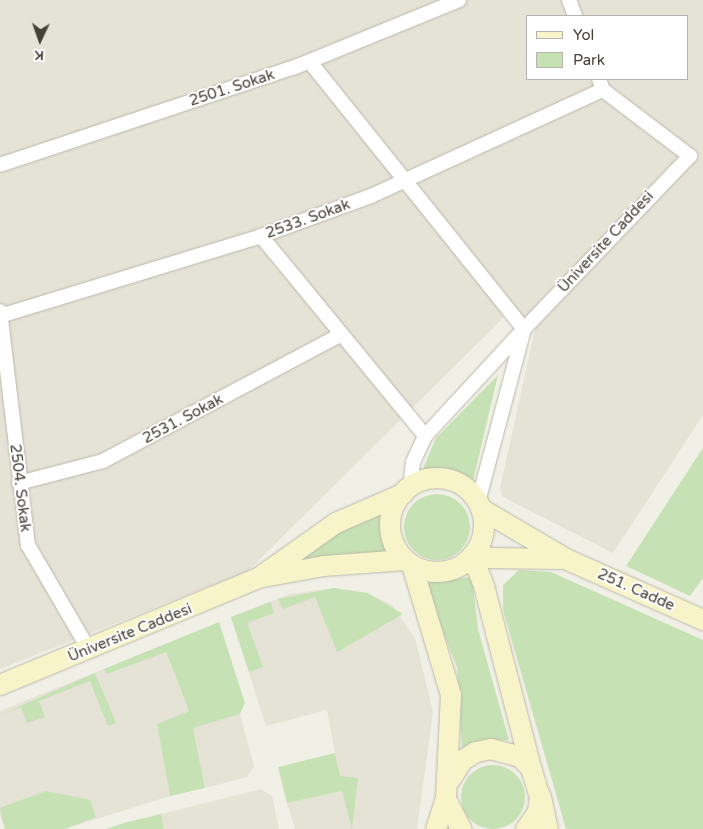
<!DOCTYPE html>
<meta charset="utf-8">
<style>
body{margin:0}
#map{position:relative;width:703px;height:829px;overflow:hidden;background:#f1f0e7;font-family:"Varela Round",sans-serif}
div>[style]{position:absolute}
[style*='--x']{left:calc(var(--x)*1px);top:calc(var(--y)*1px);width:calc(var(--w)*1px);rotate:calc(var(--a)*1deg)}
.residential>*{inset:0;background:#e5e2d6}
.green>*{inset:0;background:#c6e1b4}
.round{border-radius:50%}
.roads{filter:drop-shadow(0 0 1px #bcb8ab) drop-shadow(0 0 1px #bcb8ab)}
.street>*{height:14px;margin:-7px;padding:0 7px;transform-origin:7px;border-radius:7px;background:#fff}
.secondary>*{height:20px;margin:-10px;padding:0 10px;transform-origin:10px;border-radius:10px;background:#f8f4ca}
.secondary>.ring{margin:-10px;padding:0;box-sizing:content-box;background:none;border:20px solid #f8f4ca;border-radius:50%}
span{translate:-50% -50%;white-space:nowrap;text-align:center;line-height:1.15;-webkit-text-stroke:4px #fff;paint-order:stroke}
.street-label{font-size:15px;color:#434137}
.legend{position:absolute;left:526px;top:15px;width:162px;height:65px;box-sizing:border-box;background:#fff;border:1px solid #b4b3af;margin:0;padding:6px 9px;list-style:none;font-size:15px;color:#434137}
.legend li{display:flex;align-items:center;gap:10px;height:25px}
.legend b{width:25px;border:1px solid #b4b3af}
.north{position:absolute;left:15px;top:15px;width:50px;height:50px;-webkit-text-stroke:4px #fff;paint-order:stroke;rotate:183deg;font-size:14px;font-weight:700;line-height:20px;text-align:center;color:#434137}
.north::after{content:'';display:block;margin:auto;width:18px;height:22px;background:#434137;clip-path:polygon(50% 0,100% 100%,50% 72%,0 100%)}
</style>
<div id="map">
<div class="residential">
<i style="clip-path:polygon(evenodd,0 0,703px 0,703px 415px,613px 553px,503px 497px,500px 488px,535px 329px,512px 309px,248px 571px,0 669px,0 0,527px 16px,687px 16px,687px 79px,527px 79px,527px 16px)"></i>
<i style="clip-path:polygon(334px 588px,367px 593px,392px 605px,415px 638px,433px 712px,417px 829px,295px 829px,287px 803px,342px 791px,327px 710px,266px 726px,231px 617px,290px 594px)"></i>
<i style="clip-path:polygon(163px 645px,189px 711px,157px 724px,170px 796px,65px 829px,5px 829px,0 816px,0 711px)"></i>
<i style="clip-path:polygon(240px 714px,254px 766px,247px 777px,205px 788px,193px 728px)"></i>
<i style="clip-path:polygon(261px 789px,272px 796px,279px 829px,164px 829px,161px 814px)"></i>
</div>
<div class="green">
<i style="clip-path:polygon(498px 375px,473px 481px,446px 473px,421px 473px,436px 438px)"></i>
<i style="clip-path:polygon(703px 448px,703px 578px,690px 596px,626px 566px)"></i>
<i class="round" style="left:404px;top:494px;width:66px;height:66px"></i>
<i style="clip-path:polygon(385px 509px,381px 527px,386px 554px,281px 563px)"></i>
<i style="clip-path:polygon(519px 570px,551px 572px,703px 640px,703px 829px,566px 829px,503px 610px,503px 585px)"></i>
<i style="clip-path:polygon(472px 577px,478px 629px,509px 740px,485px 741px,462px 750px,457px 667px,423px 582px)"></i>
<i style="clip-path:polygon(334px 588px,367px 593px,403px 614px,337px 652px,315px 597px,283px 609px,278px 599px)"></i>
<i style="clip-path:polygon(270px 602px,274px 613px,247px 623px,263px 667px,249px 672px,231px 617px)"></i>
<i style="clip-path:polygon(219px 622px,245px 703px,240px 714px,193px 728px,205px 788px,170px 796px,157px 724px,189px 711px,166px 652px,107px 674px,104px 669px)"></i>
<i style="clip-path:polygon(95px 673px,116px 723px,108px 726px,90px 681px,39px 701px,45px 717px,27px 723px,21px 707px,0 715px)"></i>
<i style="clip-path:polygon(335px 753px,340px 776px,358px 778px,352px 829px,342px 791px,287px 803px,278px 767px)"></i>
<i class="round" style="left:461px;top:765px;width:64px;height:64px"></i>
<i style="clip-path:polygon(46px 791px,90px 800px,96px 817px,65px 829px,5px 829px,0 808px)"></i>
<i style="clip-path:polygon(161px 814px,164px 829px,106px 829px,124px 823px)"></i>
</div>
<div class="roads">
<div class="street">
<i style="--x:569;--y:0;--w:17;--a:69"></i>
<i style="--x:310;--y:62;--w:342;--a:51.3"></i>
<i style="--x:524;--y:329;--w:240;--a:-46.2"></i>
<i style="--x:690;--y:156;--w:109;--a:-142.8"></i>
<i style="--x:603;--y:90;--w:12;--a:-110"></i>
<i style="--x:0;--y:165;--w:311;--a:-18.4"></i>
<i style="--x:295;--y:67;--w:177;--a:-22.2"></i>
<i style="--x:261;--y:236;--w:259;--a:50.6"></i>
<i style="--x:0;--y:311;--w:236;--a:83.2"></i>
<i style="--x:28;--y:545;--w:121;--a:59.8"></i>
<i style="--x:0;--y:316;--w:273;--a:-17"></i>
<i style="--x:261;--y:236;--w:117;--a:-20"></i>
<i style="--x:371;--y:196;--w:255;--a:-24.6"></i>
<i style="--x:19;--y:483;--w:87;--a:-14.7"></i>
<i style="--x:103;--y:461;--w:268;--a:-28"></i>
<i style="--x:410;--y:487;--w:25;--a:-83"></i>
<i style="--x:413;--y:462;--w:29;--a:-65"></i>
<i style="--x:425;--y:436;--w:146;--a:-47.2"></i>
<i style="--x:524;--y:329;--w:179;--a:104.9"></i>
</div>
<div class="secondary">
<i class="ring" style="left:390px;top:478px;width:74px;height:74px"></i>
<i style="--x:481;--y:509;--w:101;--a:30.4"></i>
<i style="--x:568;--y:560;--w:148;--a:24"></i>
<i style="--x:475;--y:553;--w:16;--a:18"></i>
<i style="--x:490;--y:558;--w:71;--a:0.8"></i>
<i style="--x:472;--y:556;--w:32;--a:68"></i>
<i style="--x:484;--y:586;--w:188;--a:75.5"></i>
<i style="--x:412;--y:565;--w:136;--a:73.3"></i>
<i style="--x:451;--y:695;--w:104;--a:92.8"></i>
<i style="--x:446;--y:799;--w:34;--a:63"></i>
<i style="--x:260;--y:577;--w:93;--a:-35.4"></i>
<i style="--x:336;--y:523;--w:73;--a:-23.4"></i>
<i style="--x:0;--y:685;--w:279;--a:-22.5"></i>
<i style="--x:258;--y:578;--w:67;--a:-10.3"></i>
<i style="--x:324;--y:566;--w:81;--a:-4.2"></i>
<i style="--x:450;--y:780;--w:24;--a:-57"></i>
<i style="--x:463;--y:760;--w:15;--a:-32"></i>
<i style="--x:476;--y:752;--w:15;--a:-11"></i>
<i style="--x:491;--y:749;--w:30;--a:15"></i>
<i style="--x:520;--y:757;--w:16;--a:45"></i>
<i style="--x:531;--y:768;--w:30;--a:73"></i>
<i style="--x:540;--y:797;--w:15;--a:98"></i>
<i style="--x:538;--y:812;--w:21;--a:125"></i>
<i style="--x:541;--y:797;--w:33;--a:78"></i>
<i style="--x:436;--y:829;--w:32;--a:-72"></i>
</div>
</div>
<div class="street-label">
<span style="left:232px;top:88px;rotate:-18deg">2501. Sokak</span>
<span style="left:308px;top:219px;rotate:-20deg">2533. Sokak</span>
<span style="left:606px;top:242px;rotate:-47deg">Üniversite Caddesi</span>
<span style="left:183px;top:419px;rotate:-28deg">2531. Sokak</span>
<span style="left:20px;top:488px;rotate:83deg">2504. Sokak</span>
<span style="left:636px;top:590px;rotate:24deg">251. Cadde</span>
<span style="left:130px;top:633px;rotate:-22deg">Üniversite Caddesi</span>
</div>
<ul class="legend">
<li><b style="height:6px;background:#f8f4ca"></b>Yol</li>
<li><b style="height:14px;background:#c6e1b4"></b>Park</li>
</ul>
<div class="north">K</div>
</div>
